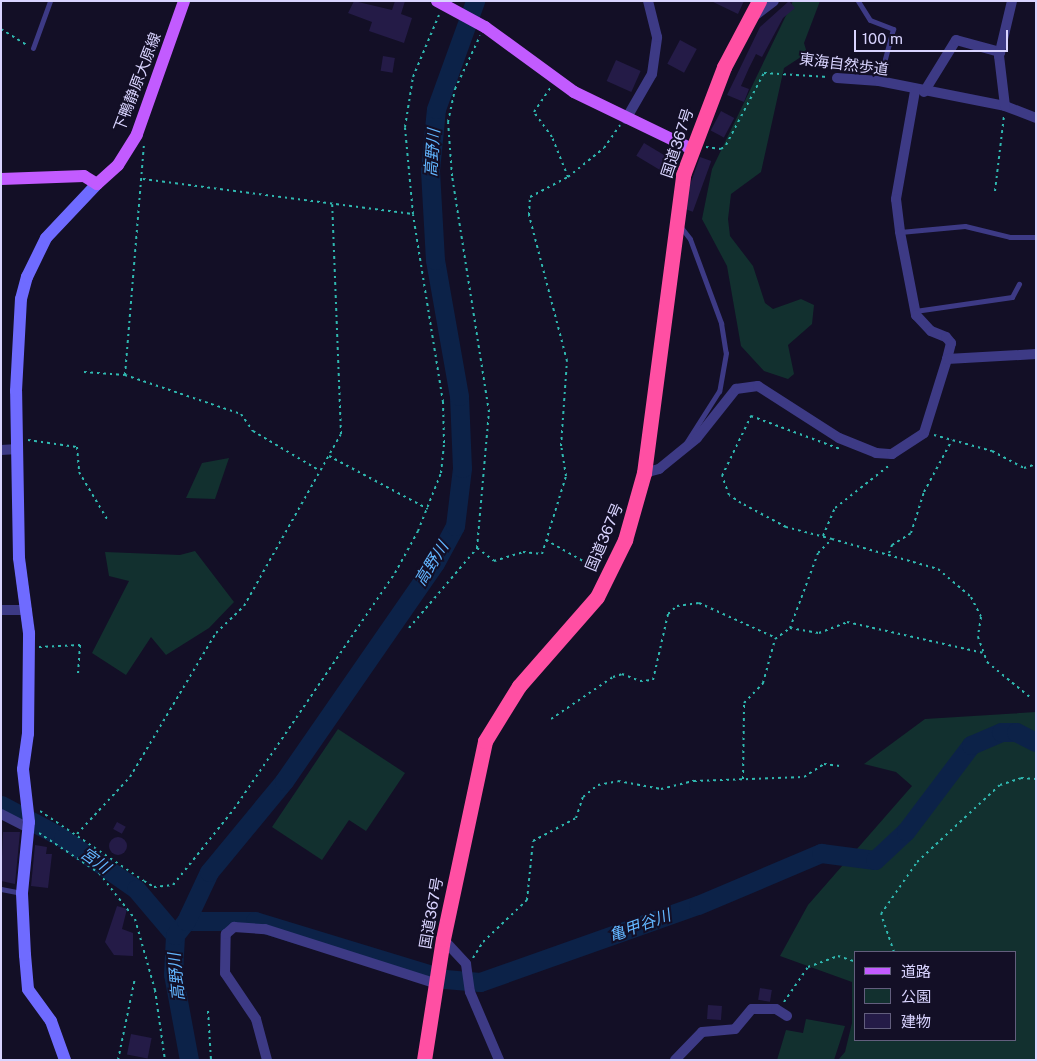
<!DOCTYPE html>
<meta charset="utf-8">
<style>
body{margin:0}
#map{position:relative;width:1037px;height:1061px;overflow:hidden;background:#130f26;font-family:"Public Sans","Noto Sans JP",sans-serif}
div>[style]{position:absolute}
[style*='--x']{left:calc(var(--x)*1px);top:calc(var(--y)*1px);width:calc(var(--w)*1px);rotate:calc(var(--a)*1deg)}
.green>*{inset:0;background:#12302f}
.river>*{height:19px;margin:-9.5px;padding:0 9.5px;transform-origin:9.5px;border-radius:9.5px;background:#0c2248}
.building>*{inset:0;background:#241b47;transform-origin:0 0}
.round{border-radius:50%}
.path>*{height:2px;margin-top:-1px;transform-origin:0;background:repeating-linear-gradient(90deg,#2fb8b0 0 2.5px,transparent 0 6.5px)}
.lane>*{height:5px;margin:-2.5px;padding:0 2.5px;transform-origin:2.5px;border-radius:2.5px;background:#3d3a85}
.street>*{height:10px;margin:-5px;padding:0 5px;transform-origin:5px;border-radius:5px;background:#3d3a85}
.secondary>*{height:12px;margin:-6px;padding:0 6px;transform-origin:6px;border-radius:6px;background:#6f6bff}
.primary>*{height:12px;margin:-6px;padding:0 6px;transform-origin:6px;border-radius:6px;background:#c25bff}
.highway>*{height:15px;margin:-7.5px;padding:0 7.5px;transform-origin:7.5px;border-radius:7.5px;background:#ff4fa3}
span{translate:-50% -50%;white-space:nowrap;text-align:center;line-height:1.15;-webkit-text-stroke:4px #130f26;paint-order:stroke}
.street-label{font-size:15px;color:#d9d4ff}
.water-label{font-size:16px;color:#62b6ff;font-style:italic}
.frame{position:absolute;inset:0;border:2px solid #d9d4ff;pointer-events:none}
.legend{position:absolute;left:854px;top:951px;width:162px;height:90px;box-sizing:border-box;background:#130f26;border:1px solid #625e7d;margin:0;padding:6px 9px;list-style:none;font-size:15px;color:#d9d4ff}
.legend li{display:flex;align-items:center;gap:10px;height:25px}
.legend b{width:25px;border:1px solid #625e7d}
.scale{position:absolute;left:854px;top:30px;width:154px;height:22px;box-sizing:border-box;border:2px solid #d9d4ff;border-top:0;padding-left:6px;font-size:15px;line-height:18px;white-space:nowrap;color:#d9d4ff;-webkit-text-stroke:4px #130f26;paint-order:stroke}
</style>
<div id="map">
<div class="green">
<i style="clip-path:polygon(793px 1px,820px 1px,804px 43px,807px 53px,784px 68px,761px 172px,731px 194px,728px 219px,730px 236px,753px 266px,765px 303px,773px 309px,801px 299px,814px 305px,812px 324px,788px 345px,794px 374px,788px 379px,764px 371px,741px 346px,727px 266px,702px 219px,712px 169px)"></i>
<i style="clip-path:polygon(229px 458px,215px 499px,186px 498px,202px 463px)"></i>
<i style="clip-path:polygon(195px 551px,234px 602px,209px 628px,166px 655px,151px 637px,126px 675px,92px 653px,129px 581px,109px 576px,105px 552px,180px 555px)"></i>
<i style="clip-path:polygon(evenodd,1036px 712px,1036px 1060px,838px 1060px,845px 1052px,852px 1023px,852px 982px,780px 956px,808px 905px,912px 786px,896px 772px,864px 764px,925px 719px,1036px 712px,856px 952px,1016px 952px,1016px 1040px,856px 1040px,856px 952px)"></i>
<i style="clip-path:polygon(338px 729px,405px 773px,366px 831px,349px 820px,322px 860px,272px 827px)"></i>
<i style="clip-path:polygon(806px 1019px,845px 1026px,834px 1060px,777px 1060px,786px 1030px,803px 1033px)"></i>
</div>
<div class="river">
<i style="--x:1;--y:805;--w:70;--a:28"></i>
<i style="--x:63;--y:838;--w:89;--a:34.9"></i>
<i style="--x:136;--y:889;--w:60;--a:49.7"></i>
<i style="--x:186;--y:921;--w:69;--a:0"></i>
<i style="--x:255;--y:921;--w:199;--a:17"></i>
<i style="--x:445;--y:979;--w:35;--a:5"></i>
<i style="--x:480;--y:982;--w:231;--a:-19.5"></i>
<i style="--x:698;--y:905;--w:134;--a:-22.9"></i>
<i style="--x:821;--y:853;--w:54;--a:7.4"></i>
<i style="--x:875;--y:860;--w:42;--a:-43.1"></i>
<i style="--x:906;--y:831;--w:108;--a:-52.9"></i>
<i style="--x:971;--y:745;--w:33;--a:-23"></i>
<i style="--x:1001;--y:732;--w:15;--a:0"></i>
<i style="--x:1016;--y:732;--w:22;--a:27"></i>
<i style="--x:189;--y:1060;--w:87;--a:-100.5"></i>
<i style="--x:173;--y:974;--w:39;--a:-87"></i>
<i style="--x:175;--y:935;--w:18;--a:-52"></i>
<i style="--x:186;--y:921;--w:54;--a:-64.9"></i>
<i style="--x:209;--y:872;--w:118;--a:-50.5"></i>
<i style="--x:284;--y:781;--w:265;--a:-55.3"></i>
<i style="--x:435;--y:563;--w:42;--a:-61.6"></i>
<i style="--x:455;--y:526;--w:58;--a:-83.1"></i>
<i style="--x:462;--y:468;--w:72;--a:-92.4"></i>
<i style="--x:459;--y:396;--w:138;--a:-100"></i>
<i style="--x:435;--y:260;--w:90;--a:-93.2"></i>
<i style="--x:430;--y:170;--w:61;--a:-84.4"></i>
<i style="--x:436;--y:109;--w:115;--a:-70.1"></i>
</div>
<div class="building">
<i style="clip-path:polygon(354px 1px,392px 10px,395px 1px,405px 1px,401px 14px,412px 18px,404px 43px,369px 31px,372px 22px,348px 13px)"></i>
<i style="clip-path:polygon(711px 1px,744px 1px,738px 14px)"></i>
<i style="clip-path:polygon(789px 1px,795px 8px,783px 18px,762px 57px,756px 54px,749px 68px,741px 86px,749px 89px,744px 102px,727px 95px,760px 27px)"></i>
<i style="left:680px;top:40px;width:19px;height:27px;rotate:28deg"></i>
<i style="left:383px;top:56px;width:12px;height:15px;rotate:9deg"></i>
<i style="left:616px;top:60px;width:27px;height:23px;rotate:24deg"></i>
<i style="left:721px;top:111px;width:15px;height:22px;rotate:28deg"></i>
<i style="left:644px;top:143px;width:33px;height:15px;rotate:31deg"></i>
<i style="left:700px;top:157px;width:12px;height:54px;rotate:20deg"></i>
<i style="left:117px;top:822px;width:10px;height:8px;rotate:29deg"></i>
<i style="clip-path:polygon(3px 832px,20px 832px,15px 884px,1px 881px)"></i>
<i class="round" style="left:109px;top:837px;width:18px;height:18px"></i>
<i style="clip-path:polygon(35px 845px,47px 847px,46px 854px,52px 854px,48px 888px,31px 886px)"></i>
<i style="clip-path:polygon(117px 906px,127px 909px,122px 929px,133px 933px,133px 956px,114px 955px,105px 942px)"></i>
<i style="left:760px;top:988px;width:12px;height:12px;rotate:9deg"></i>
<i style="left:708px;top:1005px;width:14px;height:14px;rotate:4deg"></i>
<i style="left:131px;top:1034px;width:21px;height:21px;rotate:11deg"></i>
</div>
<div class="path">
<i style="--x:1;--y:29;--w:31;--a:32"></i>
<i style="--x:706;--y:147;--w:15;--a:8"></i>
<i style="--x:721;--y:149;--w:6;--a:-39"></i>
<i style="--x:726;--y:145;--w:81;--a:-62.2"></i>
<i style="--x:764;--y:73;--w:64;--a:3.6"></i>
<i style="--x:568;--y:177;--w:46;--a:-38.9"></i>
<i style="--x:604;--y:148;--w:28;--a:-55"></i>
<i style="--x:143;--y:179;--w:272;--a:7.4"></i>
<i style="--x:995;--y:191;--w:76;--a:-83.2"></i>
<i style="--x:84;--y:372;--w:41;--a:4.2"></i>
<i style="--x:125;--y:375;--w:232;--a:-85.3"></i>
<i style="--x:125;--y:375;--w:122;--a:18.6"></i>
<i style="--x:241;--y:414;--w:21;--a:55"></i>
<i style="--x:253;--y:431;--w:78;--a:30.8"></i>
<i style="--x:934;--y:435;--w:60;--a:15.4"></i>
<i style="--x:992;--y:451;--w:36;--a:28"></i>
<i style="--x:1024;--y:468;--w:13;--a:-18"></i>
<i style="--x:28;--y:440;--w:49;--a:8.1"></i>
<i style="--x:77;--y:447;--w:25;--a:85"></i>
<i style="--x:79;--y:472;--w:55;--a:59.2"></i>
<i style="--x:329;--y:456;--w:112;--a:28.2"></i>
<i style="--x:823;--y:536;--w:30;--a:-67"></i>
<i style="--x:835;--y:508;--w:71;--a:-38.2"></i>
<i style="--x:832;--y:539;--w:48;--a:-165.4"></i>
<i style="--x:786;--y:527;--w:51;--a:-151.9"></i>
<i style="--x:741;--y:503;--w:14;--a:-146"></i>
<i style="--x:729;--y:495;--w:20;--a:-110"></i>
<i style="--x:722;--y:476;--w:67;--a:-64.2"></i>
<i style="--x:751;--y:416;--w:95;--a:20.3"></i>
<i style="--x:546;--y:540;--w:59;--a:29.6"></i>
<i style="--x:477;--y:548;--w:21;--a:37"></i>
<i style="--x:494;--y:561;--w:30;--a:-17"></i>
<i style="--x:523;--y:552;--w:19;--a:6"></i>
<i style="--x:542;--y:554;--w:82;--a:-72.9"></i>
<i style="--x:566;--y:476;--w:30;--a:-99"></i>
<i style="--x:561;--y:446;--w:85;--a:-86"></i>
<i style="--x:567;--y:361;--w:151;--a:-104.6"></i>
<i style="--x:529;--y:215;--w:18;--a:-87"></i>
<i style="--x:530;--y:197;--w:43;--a:-27.8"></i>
<i style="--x:568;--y:177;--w:43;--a:-111.8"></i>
<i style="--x:552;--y:137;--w:31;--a:-126"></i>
<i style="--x:534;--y:112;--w:29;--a:-56"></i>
<i style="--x:889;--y:553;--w:9;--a:-69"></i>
<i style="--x:892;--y:545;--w:22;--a:-32"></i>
<i style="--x:911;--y:533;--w:43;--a:-72.4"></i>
<i style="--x:924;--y:492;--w:59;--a:-61.7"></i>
<i style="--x:409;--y:628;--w:105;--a:-49.6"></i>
<i style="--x:477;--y:548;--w:137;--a:-85"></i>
<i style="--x:489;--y:412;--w:239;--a:-98.9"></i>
<i style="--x:452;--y:176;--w:54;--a:-94.2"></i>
<i style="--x:448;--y:122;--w:34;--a:-78"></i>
<i style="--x:455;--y:89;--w:59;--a:-64.7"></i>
<i style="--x:790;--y:628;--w:29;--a:10"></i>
<i style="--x:819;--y:633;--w:30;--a:-21"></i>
<i style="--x:847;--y:622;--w:139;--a:12.8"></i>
<i style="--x:39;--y:647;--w:41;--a:-2.8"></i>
<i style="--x:80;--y:645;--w:31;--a:94"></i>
<i style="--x:551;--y:719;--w:75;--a:-34.1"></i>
<i style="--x:613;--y:677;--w:9;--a:-18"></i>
<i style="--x:622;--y:674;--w:19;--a:21"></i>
<i style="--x:640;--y:681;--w:13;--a:-4"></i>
<i style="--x:653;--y:680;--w:68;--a:-77.2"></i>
<i style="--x:668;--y:614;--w:12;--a:-42"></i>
<i style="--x:677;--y:606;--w:22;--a:-8"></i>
<i style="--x:699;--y:603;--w:85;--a:24.4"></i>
<i style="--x:743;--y:779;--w:76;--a:-89.2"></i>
<i style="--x:744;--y:703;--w:28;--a:-46"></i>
<i style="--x:763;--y:683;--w:46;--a:-74.7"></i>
<i style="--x:775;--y:639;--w:19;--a:-36"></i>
<i style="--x:790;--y:628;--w:80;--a:-69.5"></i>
<i style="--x:818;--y:553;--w:20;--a:-45"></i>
<i style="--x:832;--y:539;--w:110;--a:15.8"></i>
<i style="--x:938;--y:569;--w:43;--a:40.3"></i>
<i style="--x:971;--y:597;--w:22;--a:63"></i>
<i style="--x:981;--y:617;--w:20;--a:99"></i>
<i style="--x:978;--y:637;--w:27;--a:70"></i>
<i style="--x:987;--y:662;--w:57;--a:39.3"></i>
<i style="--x:40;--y:811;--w:125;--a:33.9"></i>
<i style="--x:144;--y:881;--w:12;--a:31"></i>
<i style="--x:154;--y:887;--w:19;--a:-6"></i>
<i style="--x:173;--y:885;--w:97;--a:-51.2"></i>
<i style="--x:234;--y:809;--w:286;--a:-55.7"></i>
<i style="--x:395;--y:573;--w:48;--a:-61.3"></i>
<i style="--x:418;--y:531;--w:62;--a:-68.4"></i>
<i style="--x:441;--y:473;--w:30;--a:-84"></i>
<i style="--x:444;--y:443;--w:41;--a:-91.4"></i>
<i style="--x:443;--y:402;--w:190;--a:-99.1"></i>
<i style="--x:413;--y:214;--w:87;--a:-95.3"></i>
<i style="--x:405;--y:127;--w:51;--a:-80.9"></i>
<i style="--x:413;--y:77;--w:67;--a:-67.2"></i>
<i style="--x:39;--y:833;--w:72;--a:33.7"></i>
<i style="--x:99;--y:873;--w:58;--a:52"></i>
<i style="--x:135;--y:919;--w:74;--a:74.3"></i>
<i style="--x:155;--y:990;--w:71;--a:81.9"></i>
<i style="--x:77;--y:834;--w:78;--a:-47.1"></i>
<i style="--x:130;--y:777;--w:168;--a:-59.2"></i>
<i style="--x:216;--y:633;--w:39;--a:-44"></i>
<i style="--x:244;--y:606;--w:197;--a:-60.6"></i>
<i style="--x:341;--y:434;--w:230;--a:-92.2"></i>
<i style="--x:894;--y:952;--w:40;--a:-108.9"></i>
<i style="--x:881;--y:914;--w:63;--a:-55.3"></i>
<i style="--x:917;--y:862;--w:113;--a:-42.9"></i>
<i style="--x:1000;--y:785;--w:22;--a:-18"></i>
<i style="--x:1021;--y:778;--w:15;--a:4"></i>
<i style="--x:473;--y:958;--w:19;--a:-58"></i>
<i style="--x:483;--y:942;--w:61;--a:-43.7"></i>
<i style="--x:527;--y:900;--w:59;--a:-84.2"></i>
<i style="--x:533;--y:841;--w:49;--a:-28.1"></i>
<i style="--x:576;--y:818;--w:22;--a:-72"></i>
<i style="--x:583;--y:797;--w:19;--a:-39"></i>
<i style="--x:598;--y:785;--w:20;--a:-11"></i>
<i style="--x:618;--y:781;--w:44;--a:10.5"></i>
<i style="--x:661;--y:789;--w:34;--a:-14"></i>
<i style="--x:694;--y:781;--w:110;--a:-2.1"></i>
<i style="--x:804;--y:777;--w:24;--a:-33"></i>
<i style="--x:824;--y:764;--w:16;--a:7"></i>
<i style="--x:784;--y:1002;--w:42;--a:-55.6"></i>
<i style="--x:808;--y:967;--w:32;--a:-20"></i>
<i style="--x:838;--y:956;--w:19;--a:18"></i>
<i style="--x:208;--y:1011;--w:49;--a:86.5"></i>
<i style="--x:118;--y:1060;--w:84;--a:-78.3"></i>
</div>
<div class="lane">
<i style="--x:858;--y:1;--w:22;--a:58"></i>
<i style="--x:870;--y:20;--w:25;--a:21"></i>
<i style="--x:893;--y:29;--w:54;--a:105.1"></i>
<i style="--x:33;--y:48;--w:50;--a:-70.1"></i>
<i style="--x:680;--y:226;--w:16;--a:52"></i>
<i style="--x:690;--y:239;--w:90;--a:69.7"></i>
<i style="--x:721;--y:323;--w:30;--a:81"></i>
<i style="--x:726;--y:353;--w:39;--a:100"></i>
<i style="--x:719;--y:391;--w:62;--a:122.4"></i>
<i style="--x:900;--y:232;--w:65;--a:-5.3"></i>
<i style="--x:965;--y:226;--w:46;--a:13.7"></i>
<i style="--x:1010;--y:237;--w:26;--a:0"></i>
<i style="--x:915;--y:311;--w:98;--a:-8.2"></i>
<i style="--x:1012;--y:297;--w:15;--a:-62"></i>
<i style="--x:1;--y:889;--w:21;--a:11"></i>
</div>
<div class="street">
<i style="--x:753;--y:17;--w:26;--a:-37"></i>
<i style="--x:837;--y:78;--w:42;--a:4.1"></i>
<i style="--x:879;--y:81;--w:128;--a:11.2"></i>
<i style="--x:1005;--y:106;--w:33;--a:21"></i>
<i style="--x:915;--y:91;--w:110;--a:100"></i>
<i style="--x:896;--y:199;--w:33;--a:83"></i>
<i style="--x:900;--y:232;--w:85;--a:79.1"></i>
<i style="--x:916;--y:315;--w:22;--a:47"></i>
<i style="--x:931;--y:331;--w:16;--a:22"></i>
<i style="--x:946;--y:337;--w:8;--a:50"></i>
<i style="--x:951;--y:343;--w:16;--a:104"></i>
<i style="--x:924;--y:92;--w:61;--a:-58.4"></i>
<i style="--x:956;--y:40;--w:46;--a:15.3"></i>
<i style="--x:1005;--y:106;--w:50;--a:-96.8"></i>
<i style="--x:999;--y:56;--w:57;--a:-76.7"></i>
<i style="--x:626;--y:119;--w:52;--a:-60"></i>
<i style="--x:652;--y:74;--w:37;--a:-82"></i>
<i style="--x:657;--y:37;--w:37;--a:-104"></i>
<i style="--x:1;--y:450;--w:17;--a:-3"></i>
<i style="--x:644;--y:473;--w:16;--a:-15"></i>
<i style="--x:659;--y:469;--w:49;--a:-39.2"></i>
<i style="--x:697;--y:438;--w:63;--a:-51.5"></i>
<i style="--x:736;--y:389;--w:22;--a:-8"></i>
<i style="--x:758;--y:386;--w:96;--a:32.7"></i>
<i style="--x:839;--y:438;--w:40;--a:22"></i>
<i style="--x:876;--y:453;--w:16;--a:4"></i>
<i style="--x:892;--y:454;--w:38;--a:-33"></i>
<i style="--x:924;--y:433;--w:77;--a:-72.7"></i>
<i style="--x:947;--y:359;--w:89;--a:-3.2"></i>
<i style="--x:1;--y:610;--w:26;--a:0"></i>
<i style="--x:1;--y:814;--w:30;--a:27"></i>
<i style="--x:443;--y:939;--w:34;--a:47"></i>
<i style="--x:466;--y:964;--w:28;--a:82"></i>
<i style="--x:470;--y:992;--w:74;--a:66.9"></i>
<i style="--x:267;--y:1060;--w:42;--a:-105"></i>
<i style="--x:256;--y:1019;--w:55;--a:-124"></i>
<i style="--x:225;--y:973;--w:39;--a:-89"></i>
<i style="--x:226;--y:934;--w:11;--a:-41"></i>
<i style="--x:234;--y:927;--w:31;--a:4"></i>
<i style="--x:265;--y:929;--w:181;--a:17.7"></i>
<i style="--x:675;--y:1060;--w:39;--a:-46"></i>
<i style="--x:702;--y:1032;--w:33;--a:-5"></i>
<i style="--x:735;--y:1029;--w:26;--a:-50"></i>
<i style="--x:752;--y:1009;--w:24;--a:0"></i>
<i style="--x:776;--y:1009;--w:13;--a:32"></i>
</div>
<div class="secondary">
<i style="--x:65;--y:1060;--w:41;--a:-109.7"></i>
<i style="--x:51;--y:1021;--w:39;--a:-126"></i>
<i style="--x:28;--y:989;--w:34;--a:-95"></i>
<i style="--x:25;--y:955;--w:62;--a:-92.8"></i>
<i style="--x:22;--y:893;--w:71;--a:-84.4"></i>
<i style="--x:29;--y:822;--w:53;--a:-96.5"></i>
<i style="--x:23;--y:769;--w:35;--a:-82"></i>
<i style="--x:28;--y:734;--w:101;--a:-89.4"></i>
<i style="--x:29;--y:633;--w:76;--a:-97.6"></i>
<i style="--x:19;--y:558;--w:167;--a:-91"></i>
<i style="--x:16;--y:391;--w:92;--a:-86.9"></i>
<i style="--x:21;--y:299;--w:23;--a:-75"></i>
<i style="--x:27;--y:277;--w:43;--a:-64"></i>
<i style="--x:46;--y:238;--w:74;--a:-46.6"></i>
</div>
<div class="primary">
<i style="--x:437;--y:1;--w:55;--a:28.4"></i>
<i style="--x:485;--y:27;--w:110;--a:36.1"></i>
<i style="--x:574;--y:92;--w:129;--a:25.8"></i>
<i style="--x:1;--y:179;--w:83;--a:-2.1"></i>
<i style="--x:84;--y:176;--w:15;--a:32"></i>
<i style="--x:97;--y:184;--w:28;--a:-42"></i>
<i style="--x:118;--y:165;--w:36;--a:-58"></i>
<i style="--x:137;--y:134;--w:141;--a:-70.5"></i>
</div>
<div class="highway">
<i style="--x:424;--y:1060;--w:122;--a:-81.1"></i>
<i style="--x:443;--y:939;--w:202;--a:-78"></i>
<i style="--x:485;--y:741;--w:65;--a:-58.3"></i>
<i style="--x:519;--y:686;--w:118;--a:-48.8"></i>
<i style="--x:597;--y:597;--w:64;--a:-63.8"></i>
<i style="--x:625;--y:540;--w:70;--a:-74.2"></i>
<i style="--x:644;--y:473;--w:301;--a:-82.5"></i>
<i style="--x:683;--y:175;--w:116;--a:-69.2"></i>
<i style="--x:724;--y:67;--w:75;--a:-62.1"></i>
</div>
<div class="street-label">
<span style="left:844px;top:64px;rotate:7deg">東海自然歩道</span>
<span style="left:137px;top:82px;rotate:-69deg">下鴨静原大原線</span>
<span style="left:677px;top:143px;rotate:-72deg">国道367号</span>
<span style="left:604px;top:537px;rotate:-67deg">国道367号</span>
<span style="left:431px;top:913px;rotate:-80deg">国道367号</span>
</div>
<div class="water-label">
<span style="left:433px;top:153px;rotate:-86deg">高野川</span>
<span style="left:432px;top:564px;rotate:-58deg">高野川</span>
<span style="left:95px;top:861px;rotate:35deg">宮川</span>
<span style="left:640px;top:926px;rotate:-20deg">亀甲谷川</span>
<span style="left:177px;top:977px;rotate:-95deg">高野川</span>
</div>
<div class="frame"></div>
<ul class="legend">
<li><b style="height:6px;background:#c25bff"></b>道路</li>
<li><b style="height:14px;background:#12302f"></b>公園</li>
<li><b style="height:14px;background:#241b47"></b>建物</li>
</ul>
<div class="scale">100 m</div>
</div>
